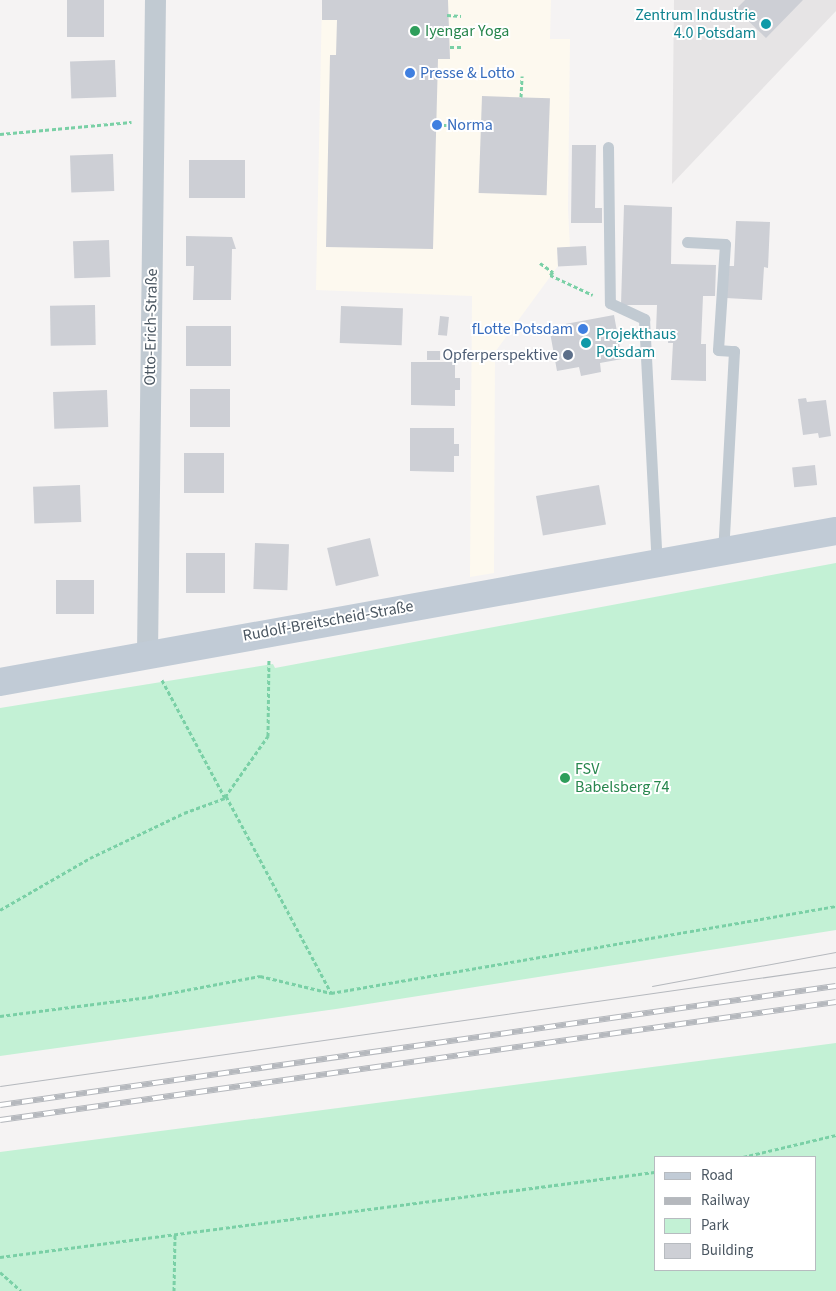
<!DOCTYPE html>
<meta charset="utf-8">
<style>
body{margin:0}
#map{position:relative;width:836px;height:1291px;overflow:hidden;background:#f5f3f3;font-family:"Source Sans 3",sans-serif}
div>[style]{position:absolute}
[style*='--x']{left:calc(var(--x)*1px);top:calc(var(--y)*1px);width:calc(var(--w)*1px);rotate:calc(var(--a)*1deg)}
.commercial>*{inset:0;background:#fdf9ef}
.education>*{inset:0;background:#e6e4e5}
.green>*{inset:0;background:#c3f1d5}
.building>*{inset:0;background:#cdcfd5;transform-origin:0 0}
.path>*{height:3px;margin-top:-1.5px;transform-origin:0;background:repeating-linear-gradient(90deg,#7ad0a6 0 4px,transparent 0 6.5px)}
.lane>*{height:11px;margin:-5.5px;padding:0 5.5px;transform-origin:5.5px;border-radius:5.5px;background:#c1cad2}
.street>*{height:21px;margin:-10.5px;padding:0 10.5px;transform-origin:10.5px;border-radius:10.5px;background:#c1cad2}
.secondary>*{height:28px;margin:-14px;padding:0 14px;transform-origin:14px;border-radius:14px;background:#c1cbd6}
.tram>*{height:1px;margin:-0.5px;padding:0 0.5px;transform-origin:0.5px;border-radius:0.5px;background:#b5b8bd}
.rail>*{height:5.5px;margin-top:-2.75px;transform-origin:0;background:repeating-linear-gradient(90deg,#fff 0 11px,#b5b8bd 0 22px);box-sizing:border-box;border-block:1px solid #b5b8bd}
.dots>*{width:14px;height:14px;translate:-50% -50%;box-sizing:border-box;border:2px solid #fff;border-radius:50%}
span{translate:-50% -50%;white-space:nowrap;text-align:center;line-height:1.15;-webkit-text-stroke:4px #fff;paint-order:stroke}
.culture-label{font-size:16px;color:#0d838f}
.right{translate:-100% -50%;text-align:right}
.left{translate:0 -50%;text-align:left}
.leisure-label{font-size:16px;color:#27864d}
.shop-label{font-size:16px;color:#366cbe}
.street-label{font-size:16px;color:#4a5661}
.service-label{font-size:16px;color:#4e5e75}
.legend{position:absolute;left:654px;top:1156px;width:162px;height:115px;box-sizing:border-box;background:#fff;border:1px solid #b7bbc0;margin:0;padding:6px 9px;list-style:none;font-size:15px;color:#4a5661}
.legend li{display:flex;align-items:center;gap:10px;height:25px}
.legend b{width:25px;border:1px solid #b7bbc0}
</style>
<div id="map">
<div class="commercial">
<i style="clip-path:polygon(322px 0,551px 0,550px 39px,570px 39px,568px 209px,570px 247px,557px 248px,558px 266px,495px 352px,494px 573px,470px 577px,472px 296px,316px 290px)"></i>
</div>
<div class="education">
<i style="clip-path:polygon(674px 0,836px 0,836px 11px,672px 184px)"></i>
</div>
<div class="green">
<i style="clip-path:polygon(836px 563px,836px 930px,336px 1009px,0 1056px,0 708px,273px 664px,275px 668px)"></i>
<i style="clip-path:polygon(evenodd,836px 1043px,836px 1291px,0 1291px,0 1152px,836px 1043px,655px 1157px,815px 1157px,815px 1270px,655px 1270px,655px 1157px)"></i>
</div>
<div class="building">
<i style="left:67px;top:0;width:37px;height:37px"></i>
<i style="clip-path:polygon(322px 0,448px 0,450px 59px,438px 59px,433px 249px,326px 247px,330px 55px,336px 55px,337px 20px,322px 20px)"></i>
<i style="clip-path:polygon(745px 0,803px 0,766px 38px,736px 9px)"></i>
<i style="left:115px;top:60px;width:37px;height:45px;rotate:88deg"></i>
<i style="left:482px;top:96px;width:68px;height:97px;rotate:2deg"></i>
<i style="clip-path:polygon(572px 145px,596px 145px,595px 208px,602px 208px,602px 223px,571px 223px)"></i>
<i style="left:113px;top:154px;width:37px;height:43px;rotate:88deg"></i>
<i style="left:189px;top:160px;width:56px;height:38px"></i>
<i style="clip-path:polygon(624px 205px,672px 207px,671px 264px,716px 265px,715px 296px,703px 296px,701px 344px,706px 344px,706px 381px,671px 380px,673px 343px,668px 343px,669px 332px,656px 331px,657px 305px,621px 305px)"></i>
<i style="clip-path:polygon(736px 221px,770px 222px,768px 268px,764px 267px,762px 300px,726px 298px,727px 266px,734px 266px)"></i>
<i style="clip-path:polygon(186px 236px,232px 237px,236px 249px,232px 249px,231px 300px,193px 300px,194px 266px,186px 266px)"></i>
<i style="left:109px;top:240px;width:37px;height:36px;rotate:88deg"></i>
<i style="left:586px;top:246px;width:19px;height:29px;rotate:87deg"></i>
<i style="left:95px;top:305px;width:40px;height:45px;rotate:89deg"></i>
<i style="left:341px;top:306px;width:62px;height:37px;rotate:2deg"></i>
<i style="clip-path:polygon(614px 315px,622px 359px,600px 363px,601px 372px,581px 376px,579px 367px,557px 371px,549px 327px)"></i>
<i style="left:440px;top:316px;width:9px;height:19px;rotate:6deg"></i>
<i style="left:186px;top:326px;width:45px;height:40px"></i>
<i style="left:427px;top:351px;width:13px;height:9px"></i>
<i style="clip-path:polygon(411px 362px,455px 362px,455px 378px,460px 378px,460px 390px,455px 390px,455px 406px,411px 405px)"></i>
<i style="left:190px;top:389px;width:40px;height:38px"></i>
<i style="left:107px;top:390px;width:37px;height:54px;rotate:88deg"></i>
<i style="clip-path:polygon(806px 398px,807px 402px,826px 400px,831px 436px,819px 438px,818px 433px,803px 435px,798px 399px)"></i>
<i style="clip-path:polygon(410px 428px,454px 428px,454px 444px,459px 444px,459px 456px,454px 456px,454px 472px,410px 471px)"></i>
<i style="left:184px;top:453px;width:40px;height:40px"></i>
<i style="left:815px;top:465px;width:20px;height:23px;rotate:84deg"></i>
<i style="left:80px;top:485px;width:37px;height:47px;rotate:88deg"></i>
<i style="left:599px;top:485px;width:40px;height:64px;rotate:80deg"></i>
<i style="left:370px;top:538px;width:39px;height:44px;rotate:77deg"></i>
<i style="left:255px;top:543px;width:34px;height:46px;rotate:2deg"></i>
<i style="left:186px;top:553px;width:39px;height:40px"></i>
<i style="left:56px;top:580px;width:38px;height:34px"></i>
</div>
<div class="path">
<i style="--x:447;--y:15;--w:14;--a:4"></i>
<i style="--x:450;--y:32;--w:11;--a:0"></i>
<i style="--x:450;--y:47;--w:11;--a:0"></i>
<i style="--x:521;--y:97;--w:21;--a:-87"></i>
<i style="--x:437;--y:125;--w:22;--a:0"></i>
<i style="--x:0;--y:134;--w:132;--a:-5.2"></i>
<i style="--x:540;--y:263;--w:16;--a:35"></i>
<i style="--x:553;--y:272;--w:4;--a:135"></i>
<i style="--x:550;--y:275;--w:47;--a:24.9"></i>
<i style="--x:226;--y:796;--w:223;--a:61.9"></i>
<i style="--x:225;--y:797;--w:75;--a:-54.8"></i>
<i style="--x:268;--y:736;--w:77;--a:-89.3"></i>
<i style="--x:0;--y:910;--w:104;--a:-30"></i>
<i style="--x:90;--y:858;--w:104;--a:-25.6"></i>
<i style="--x:184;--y:813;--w:44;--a:-20.1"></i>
<i style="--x:225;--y:798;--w:136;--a:-118.1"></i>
<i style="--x:0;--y:1016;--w:150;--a:-7.3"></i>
<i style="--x:149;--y:997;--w:113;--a:-10.7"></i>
<i style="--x:260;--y:976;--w:73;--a:13.5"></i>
<i style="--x:331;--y:993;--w:512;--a:-9.77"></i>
<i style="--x:743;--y:1157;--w:96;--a:-13.3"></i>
<i style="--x:0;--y:1257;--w:660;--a:-7.39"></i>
<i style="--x:0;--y:1272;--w:28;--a:42"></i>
<i style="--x:174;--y:1291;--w:56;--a:-89"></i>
</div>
<div class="lane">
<i style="--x:608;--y:147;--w:156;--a:89.3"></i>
<i style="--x:610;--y:303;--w:38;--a:25"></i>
<i style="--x:644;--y:319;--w:244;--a:87"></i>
<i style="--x:687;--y:242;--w:38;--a:3"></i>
<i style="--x:725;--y:244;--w:106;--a:93.8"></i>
<i style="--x:718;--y:350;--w:16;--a:4"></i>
<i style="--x:734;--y:351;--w:201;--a:93.1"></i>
</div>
<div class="street">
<i style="--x:147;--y:653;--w:653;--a:-89.3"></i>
</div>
<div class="secondary">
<i style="--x:0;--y:682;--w:850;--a:-10.24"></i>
</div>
<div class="tram">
<i style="--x:652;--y:986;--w:187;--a:-10.5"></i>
<i style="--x:0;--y:1086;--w:844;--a:-8.1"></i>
</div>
<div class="rail">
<i style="--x:0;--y:1105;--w:844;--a:-8.1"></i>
<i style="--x:0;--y:1120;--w:844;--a:-8.03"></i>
</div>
<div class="dots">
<i style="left:766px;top:24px;background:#0f9aa8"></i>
<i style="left:415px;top:31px;background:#2e9e5b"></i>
<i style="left:410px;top:73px;background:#3f7fe0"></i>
<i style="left:437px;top:125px;background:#3f7fe0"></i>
<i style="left:583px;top:329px;background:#3f7fe0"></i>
<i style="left:586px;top:343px;background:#0f9aa8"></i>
<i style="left:568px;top:355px;background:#5c6f8a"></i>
<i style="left:565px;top:778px;background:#2e9e5b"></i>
</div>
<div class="culture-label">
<span class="right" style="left:756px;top:24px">Zentrum Industrie<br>4.0 Potsdam</span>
<span class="left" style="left:596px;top:343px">Projekthaus<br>Potsdam</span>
</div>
<div class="leisure-label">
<span class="left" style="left:425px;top:31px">Iyengar Yoga</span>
<span class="left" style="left:575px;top:778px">FSV<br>Babelsberg 74</span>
</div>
<div class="shop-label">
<span class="left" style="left:420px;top:73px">Presse &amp; Lotto</span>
<span class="left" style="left:447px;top:125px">Norma</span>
<span class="right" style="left:573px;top:329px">fLotte Potsdam</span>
</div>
<div class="street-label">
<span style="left:151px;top:327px;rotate:-89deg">Otto-Erich-Straße</span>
<span style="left:328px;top:621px;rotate:-10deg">Rudolf-Breitscheid-Straße</span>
</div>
<div class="service-label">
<span class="right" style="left:558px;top:355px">Opferperspektive</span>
</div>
<ul class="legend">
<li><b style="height:6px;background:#c1cbd6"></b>Road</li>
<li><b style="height:6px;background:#b5b8bd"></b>Railway</li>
<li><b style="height:14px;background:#c3f1d5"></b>Park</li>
<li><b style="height:14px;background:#cdcfd5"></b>Building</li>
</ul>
</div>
